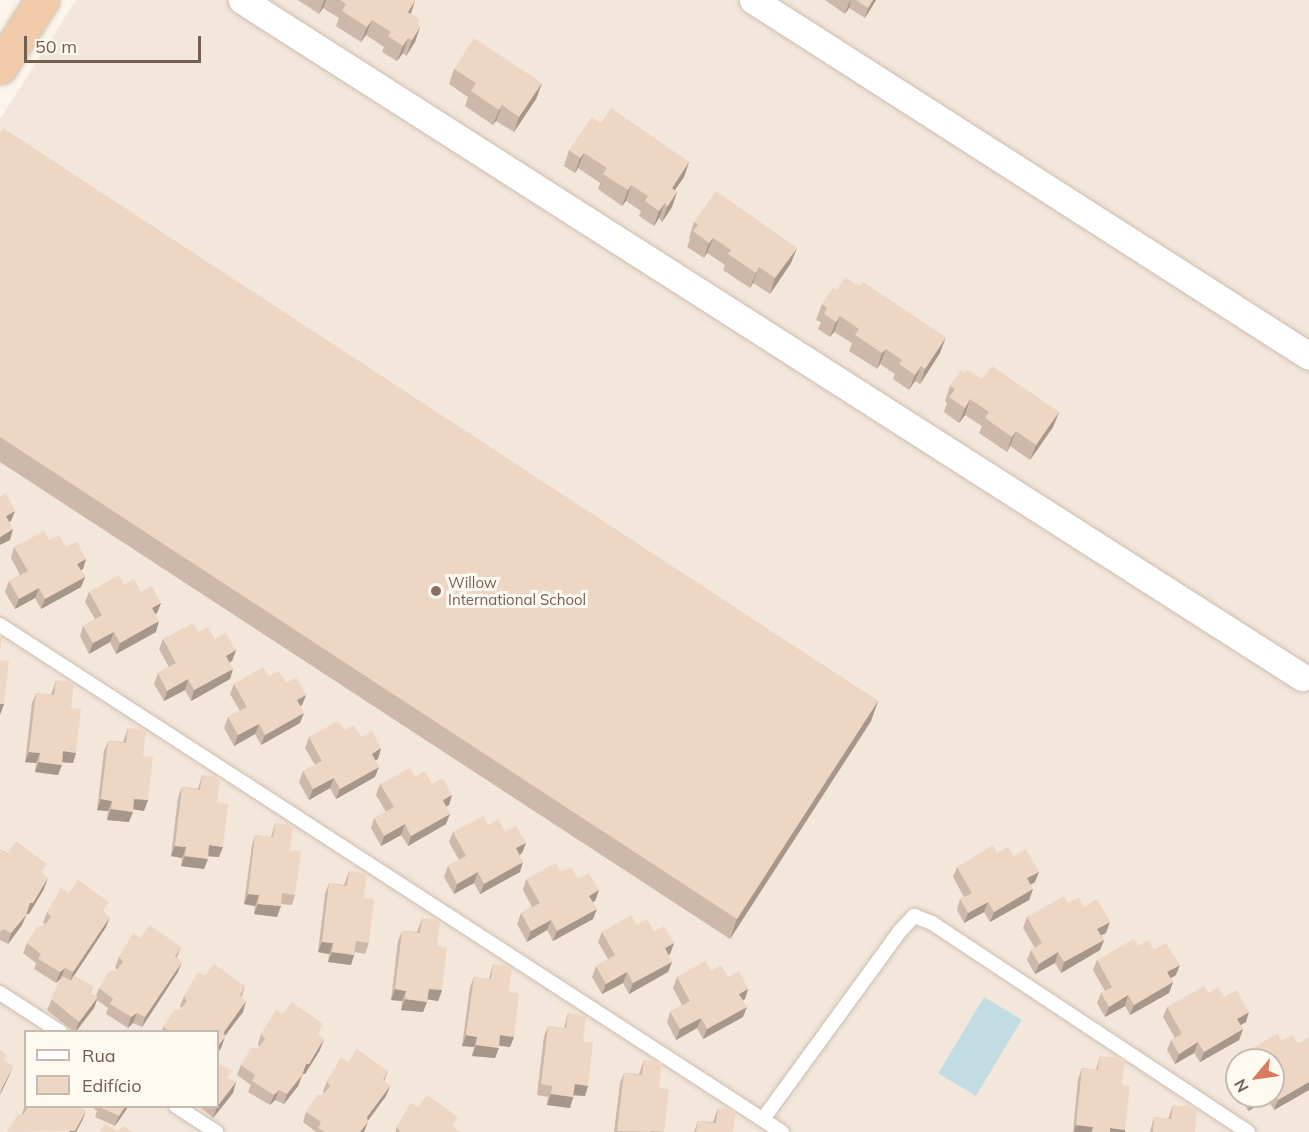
<!DOCTYPE html>
<meta charset="utf-8">
<style>
body{margin:0}
#map{position:relative;width:1309px;height:1132px;overflow:hidden;background:#fbf5eb;font-family:Mulish,sans-serif}
div>[style]{position:absolute}
[style*='--x']{left:calc(var(--x)*1px);top:calc(var(--y)*1px);width:calc(var(--w)*1px);rotate:calc(var(--a)*1deg)}
.residential>*{inset:0;background:#f2e7da}
.water>*{inset:0;background:#c1dde3;transform-origin:0 0}
.roads{filter:drop-shadow(0 0 2px #cdbeb1) drop-shadow(0 0 2px #cdbeb1)}
.service>*{height:14px;margin:-7px;padding:0 7px;transform-origin:7px;border-radius:7px;background:#fff}
.minor>*{height:27px;margin:-13.5px;padding:0 13.5px;transform-origin:13.5px;border-radius:13.5px;background:#fff}
.trunk>*{height:33px;margin:-16.5px;padding:0 16.5px;transform-origin:16.5px;border-radius:16.5px;background:#f1cba9}
.wall>*{inset:0;background:#cdb8a9;transform-origin:0 0}
.shaded-wall>*{inset:0;background:#a7968a}
.building>*{inset:0;background:#eed6c5}
.dots>*{width:16px;height:16px;translate:-50% -50%;box-sizing:border-box;border:3px solid #fef9f1;border-radius:50%}
span{translate:-50% -50%;white-space:nowrap;text-align:center;line-height:1.15;-webkit-text-stroke:6px #fef9f1;paint-order:stroke}
.education-label{font-size:15px;color:#785e54}
.left{translate:0 -50%;text-align:left}
.legend{position:absolute;left:24px;top:1030px;width:195px;height:78px;box-sizing:border-box;background:#fef9f1;border:2px solid #c7bbb1;margin:0;padding:8px 10px;list-style:none;font-size:18px;color:#745e50}
.legend li{display:flex;align-items:center;gap:12px;height:30px}
.legend b{width:30px;border:2px solid #c7bbb1}
.north{position:absolute;left:1225px;top:1048px;width:60px;height:60px;box-sizing:border-box;background:#fef9f1;border:2px solid #c7bbb1;border-radius:50%;rotate:241deg;font-size:16px;font-weight:700;line-height:24px;text-align:center;color:#745e50}
.north::after{content:'';display:block;margin:auto;width:21px;height:27px;background:#d97b5c;clip-path:polygon(50% 0,100% 100%,50% 72%,0 100%)}
.scale{position:absolute;left:24px;top:36px;width:177px;height:27px;box-sizing:border-box;border:3px solid #745e50;border-top:0;padding-left:8px;font-size:18px;line-height:21px;white-space:nowrap;color:#745e50;-webkit-text-stroke:4px #fef9f1;paint-order:stroke}
</style>
<div id="map">
<div class="residential">
<i style="clip-path:polygon(evenodd,76px 0,1309px 0,1309px 1132px,0 1132px,0 119px,76px 0,26px 1032px,218px 1032px,218px 1106px,26px 1106px,26px 1032px,76px 0,1237px 1060px,1273px 1060px,1273px 1096px,1237px 1096px,1237px 1060px)"></i>
</div>
<div class="water">
<i style="left:984px;top:997px;width:44px;height:89px;rotate:31deg"></i>
</div>
<div class="roads">
<div class="service">
<i style="--x:0;--y:625;--w:932;--a:32.96"></i>
<i style="--x:0;--y:993;--w:72;--a:33"></i>
<i style="--x:176;--y:1106;--w:48;--a:33"></i>
<i style="--x:763;--y:1119;--w:233;--a:-53.9"></i>
<i style="--x:900;--y:931;--w:21;--a:-47"></i>
<i style="--x:914;--y:916;--w:19;--a:21"></i>
<i style="--x:932;--y:923;--w:379;--a:33.5"></i>
</div>
<div class="minor">
<i style="--x:242;--y:0;--w:1258;--a:32.57"></i>
<i style="--x:753;--y:0;--w:660;--a:32.63"></i>
</div>
<div class="trunk">
<i style="--x:0;--y:67;--w:79;--a:-57.9"></i>
</div>
</div>
<div class="wall">
<i style="clip-path:polygon(298px 0,414px 0,415px 1px,410px 14px,418px 25px,420px 27px,415px 42px,406px 56px,403px 53px,397px 61px,382px 52px,384px 47px,366px 35px,361px 42px,336px 26px,339px 18px,323px 8px,319px 14px)"></i>
<i style="clip-path:polygon(825px 0,876px 0,865px 18px,849px 8px,845px 14px)"></i>
<i style="clip-path:polygon(454px 69px,542px 83px,536px 99px,514px 132px,496px 121px,493px 125px,465px 106px,468px 97px,449px 84px)"></i>
<i style="clip-path:polygon(601px 123px,689px 162px,684px 177px,675px 190px,677px 192px,672px 207px,662px 222px,659px 218px,654px 226px,639px 216px,641px 211px,626px 201px,622px 206px,598px 189px,600px 183px,578px 168px,575px 173px,564px 166px,569px 150px)"></i>
<i style="clip-path:polygon(0 133px,878px 701px,871px 721px,730px 939px,0 462px)"></i>
<i style="clip-path:polygon(694px 222px,791px 263px,770px 294px,753px 283px,750px 288px,723px 270px,725px 265px,707px 253px,704px 258px,687px 247px,690px 239px,689px 238px)"></i>
<i style="clip-path:polygon(822px 304px,940px 353px,920px 384px,915px 381px,909px 390px,893px 379px,895px 374px,880px 364px,877px 369px,849px 351px,852px 343px,834px 332px,830px 337px,818px 329px,821px 322px,816px 320px)"></i>
<i style="clip-path:polygon(965px 373px,982px 379px,1059px 412px,1053px 427px,1030px 460px,1010px 446px,1007px 452px,979px 433px,982px 426px,965px 415px,959px 423px,944px 412px,947px 403px,945px 401px,950px 386px)"></i>
<i style="clip-path:polygon(49px 540px,66px 547px,86px 559px,83px 569px,81px 570px,85px 577px,81px 587px,41px 609px,35px 598px,15px 609px,5px 592px,9px 581px,20px 575px,11px 558px,14px 547px)"></i>
<i style="clip-path:polygon(124px 585px,141px 592px,161px 603px,157px 613px,155px 614px,156px 632px,116px 654px,110px 642px,89px 654px,80px 636px,83px 626px,95px 619px,85px 602px,89px 592px)"></i>
<i style="clip-path:polygon(198px 632px,215px 639px,236px 650px,232px 661px,230px 662px,230px 679px,191px 701px,185px 690px,164px 701px,154px 684px,158px 673px,169px 667px,159px 649px,163px 639px)"></i>
<i style="clip-path:polygon(269px 676px,286px 683px,306px 695px,302px 705px,300px 706px,300px 723px,261px 745px,255px 734px,234px 746px,224px 728px,228px 717px,240px 711px,230px 694px,234px 684px)"></i>
<i style="clip-path:polygon(56px 680px,76px 753px,73px 763px,62px 762px,58px 775px,35px 772px,36px 763px,25px 762px,32px 703px,36px 693px,51px 695px)"></i>
<i style="clip-path:polygon(128px 728px,143px 756px,144px 811px,133px 809px,129px 822px,107px 820px,108px 811px,97px 810px,104px 751px,108px 741px,123px 742px)"></i>
<i style="clip-path:polygon(344px 730px,361px 737px,381px 748px,378px 759px,375px 760px,375px 777px,336px 799px,330px 788px,309px 800px,299px 782px,303px 771px,315px 765px,305px 748px,309px 737px)"></i>
<i style="clip-path:polygon(202px 775px,217px 802px,219px 857px,208px 856px,204px 869px,181px 866px,182px 858px,171px 856px,178px 797px,182px 787px,198px 789px)"></i>
<i style="clip-path:polygon(415px 777px,432px 784px,452px 795px,449px 805px,446px 807px,446px 824px,408px 846px,401px 835px,381px 846px,371px 828px,374px 818px,386px 812px,376px 795px,380px 784px)"></i>
<i style="clip-path:polygon(275px 823px,290px 850px,295px 895px,292px 905px,281px 904px,277px 917px,254px 914px,255px 906px,244px 904px,252px 845px,255px 835px,271px 837px)"></i>
<i style="clip-path:polygon(488px 825px,505px 832px,526px 843px,522px 853px,520px 855px,520px 872px,480px 894px,474px 883px,454px 894px,444px 877px,448px 866px,459px 860px,449px 842px,453px 832px)"></i>
<i style="clip-path:polygon(0 849px,43px 874px,44px 889px,29px 914px,27px 914px,22px 925px,8px 944px,0 940px)"></i>
<i style="clip-path:polygon(997px 853px,1014px 856px,1035px 882px,1030px 885px,1033px 889px,1029px 900px,990px 922px,984px 912px,964px 923px,957px 910px,960px 899px,964px 897px,953px 877px,957px 867px)"></i>
<i style="clip-path:polygon(349px 871px,364px 898px,369px 943px,365px 954px,355px 952px,351px 965px,328px 962px,329px 954px,318px 952px,325px 894px,329px 883px,344px 885px)"></i>
<i style="clip-path:polygon(561px 872px,578px 879px,599px 890px,595px 901px,593px 902px,593px 919px,553px 941px,547px 930px,527px 942px,517px 924px,521px 913px,532px 907px,523px 890px,526px 879px)"></i>
<i style="clip-path:polygon(69px 893px,105px 913px,106px 927px,70px 981px,93px 986px,90px 994px,96px 996px,99px 988px,117px 970px,115px 968px,119px 957px,140px 938px,181px 947px,177px 958px,178px 972px,142px 1027px,133px 1023px,128px 1028px,106px 1014px,108px 1008px,97px 1000px,94px 1008px,76px 1032px,74px 1032px,47px 1010px,61px 978px,56px 983px,34px 969px,36px 963px,23px 953px,27px 943px,45px 924px,43px 923px,47px 912px)"></i>
<i style="clip-path:polygon(1068px 903px,1084px 907px,1106px 933px,1101px 935px,1104px 940px,1100px 950px,1061px 973px,1055px 963px,1035px 974px,1027px 960px,1031px 950px,1035px 948px,1023px 928px,1027px 917px)"></i>
<i style="clip-path:polygon(422px 918px,437px 946px,442px 990px,438px 1001px,428px 999px,423px 1012px,401px 1010px,402px 1001px,391px 1000px,398px 941px,402px 931px,417px 932px)"></i>
<i style="clip-path:polygon(637px 925px,654px 932px,674px 943px,670px 954px,668px 955px,672px 962px,668px 972px,629px 994px,623px 983px,602px 994px,592px 977px,596px 966px,608px 959px,598px 942px,602px 932px)"></i>
<i style="clip-path:polygon(1138px 946px,1154px 950px,1176px 975px,1171px 978px,1173px 982px,1169px 993px,1130px 1015px,1125px 1006px,1105px 1017px,1097px 1003px,1101px 993px,1105px 991px,1093px 970px,1097px 960px)"></i>
<i style="clip-path:polygon(493px 964px,509px 992px,514px 1037px,510px 1047px,499px 1046px,495px 1058px,472px 1056px,474px 1047px,462px 1046px,470px 987px,474px 977px,489px 979px)"></i>
<i style="clip-path:polygon(711px 971px,748px 989px,745px 999px,743px 1000px,743px 1017px,703px 1039px,697px 1028px,676px 1040px,667px 1022px,670px 1012px,682px 1005px,673px 988px,677px 977px)"></i>
<i style="clip-path:polygon(205px 976px,245px 986px,242px 997px,243px 1012px,225px 1036px,221px 1048px,218px 1052px,218px 1032px,162px 1032px,163px 1027px,182px 1008px,180px 1006px,184px 996px)"></i>
<i style="clip-path:polygon(1208px 993px,1246px 1022px,1241px 1025px,1243px 1029px,1239px 1040px,1200px 1062px,1194px 1053px,1175px 1064px,1167px 1050px,1171px 1040px,1175px 1038px,1163px 1017px,1167px 1007px)"></i>
<i style="clip-path:polygon(568px 1013px,583px 1041px,588px 1086px,585px 1096px,574px 1095px,570px 1108px,547px 1105px,548px 1097px,537px 1095px,544px 1036px,548px 1026px,564px 1028px)"></i>
<i style="clip-path:polygon(283px 1014px,319px 1035px,320px 1050px,305px 1074px,303px 1074px,298px 1086px,284px 1104px,275px 1100px,270px 1105px,248px 1092px,251px 1085px,237px 1075px,241px 1065px,259px 1047px,258px 1044px,261px 1034px)"></i>
<i style="clip-path:polygon(1309px 1038px,1309px 1090px,1274px 1110px,1268px 1100px,1248px 1111px,1241px 1098px,1241px 1096px,1273px 1096px,1273px 1060px,1239px 1060px,1241px 1055px,1281px 1041px,1298px 1044px)"></i>
<i style="clip-path:polygon(1100px 1056px,1122px 1085px,1125px 1132px,1073px 1132px,1078px 1079px,1082px 1068px,1096px 1070px)"></i>
<i style="clip-path:polygon(644px 1060px,659px 1088px,664px 1132px,614px 1132px,620px 1083px,624px 1073px,639px 1074px)"></i>
<i style="clip-path:polygon(348px 1062px,388px 1071px,384px 1082px,390px 1086px,386px 1096px,368px 1121px,364px 1132px,316px 1132px,303px 1122px,306px 1112px,324px 1093px,323px 1091px,327px 1081px)"></i>
<i style="clip-path:polygon(232px 1071px,229px 1079px,236px 1082px,233px 1093px,213px 1118px,200px 1107px,218px 1107px)"></i>
<i style="clip-path:polygon(26px 1103px,26px 1107px,79px 1107px,86px 1111px,82px 1121px,23px 1115px,22px 1113px)"></i>
<i style="clip-path:polygon(1173px 1105px,1195px 1132px,1150px 1132px,1151px 1128px,1154px 1117px,1168px 1119px)"></i>
<i style="clip-path:polygon(92px 1107px,128px 1107px,115px 1126px,95px 1117px,97px 1111px)"></i>
<i style="clip-path:polygon(718px 1108px,733px 1132px,694px 1132px,698px 1121px,713px 1122px)"></i>
<i style="left:396px;top:1127px;width:58px;height:5px"></i>
</div>
<div class="shaded-wall">
<i style="clip-path:polygon(324px 0,326px 0,323px 8px,319px 14px)"></i>
<i style="clip-path:polygon(851px 0,849px 8px,845px 14px,849px 3px)"></i>
<i style="clip-path:polygon(873px 0,876px 0,865px 18px,868px 8px)"></i>
<i style="clip-path:polygon(415px 1px,410px 16px,408px 12px)"></i>
<i style="clip-path:polygon(372px 20px,366px 35px,361px 42px,367px 27px)"></i>
<i style="clip-path:polygon(420px 27px,415px 42px,406px 56px,412px 40px)"></i>
<i style="clip-path:polygon(408px 38px,403px 53px,397px 61px,403px 46px)"></i>
<i style="clip-path:polygon(542px 83px,536px 99px,514px 132px,519px 117px)"></i>
<i style="clip-path:polygon(502px 105px,496px 121px,493px 125px,499px 110px)"></i>
<i style="clip-path:polygon(584px 153px,578px 168px,575px 173px,580px 158px)"></i>
<i style="clip-path:polygon(689px 162px,684px 177px,666px 203px,672px 188px)"></i>
<i style="clip-path:polygon(631px 185px,626px 201px,622px 206px,628px 190px)"></i>
<i style="clip-path:polygon(677px 192px,672px 207px,662px 222px,667px 207px)"></i>
<i style="clip-path:polygon(665px 203px,659px 218px,654px 226px,659px 211px)"></i>
<i style="clip-path:polygon(713px 238px,707px 253px,704px 258px,709px 243px)"></i>
<i style="clip-path:polygon(797px 248px,791px 263px,770px 294px,775px 278px)"></i>
<i style="clip-path:polygon(759px 267px,753px 283px,750px 288px,756px 273px)"></i>
<i style="clip-path:polygon(840px 316px,834px 332px,830px 337px,836px 322px)"></i>
<i style="clip-path:polygon(946px 337px,940px 353px,920px 384px,925px 369px)"></i>
<i style="clip-path:polygon(886px 349px,880px 364px,877px 369px,882px 353px)"></i>
<i style="clip-path:polygon(921px 366px,915px 381px,909px 390px,915px 375px)"></i>
<i style="clip-path:polygon(970px 399px,965px 415px,959px 423px,965px 408px)"></i>
<i style="clip-path:polygon(1059px 412px,1053px 427px,1030px 460px,1036px 445px)"></i>
<i style="clip-path:polygon(1016px 431px,1010px 446px,1007px 452px,1012px 437px)"></i>
<i style="clip-path:polygon(15px 511px,11px 521px,2px 526px,6px 516px)"></i>
<i style="clip-path:polygon(13px 529px,10px 540px,0 545px,0 537px)"></i>
<i style="clip-path:polygon(86px 559px,83px 569px,73px 574px,77px 564px)"></i>
<i style="clip-path:polygon(85px 577px,81px 587px,41px 609px,45px 599px)"></i>
<i style="clip-path:polygon(39px 588px,35px 598px,15px 609px,19px 599px)"></i>
<i style="clip-path:polygon(161px 603px,157px 613px,148px 618px,152px 608px)"></i>
<i style="clip-path:polygon(159px 621px,156px 632px,116px 654px,120px 643px)"></i>
<i style="clip-path:polygon(114px 632px,110px 642px,89px 654px,93px 643px)"></i>
<i style="clip-path:polygon(236px 650px,232px 661px,222px 666px,226px 656px)"></i>
<i style="clip-path:polygon(233px 669px,230px 679px,191px 701px,194px 690px)"></i>
<i style="clip-path:polygon(188px 679px,185px 690px,164px 701px,167px 691px)"></i>
<i style="clip-path:polygon(306px 695px,302px 705px,293px 710px,297px 700px)"></i>
<i style="clip-path:polygon(878px 701px,871px 721px,730px 939px,737px 919px)"></i>
<i style="clip-path:polygon(0 704px,4px 704px,0 715px)"></i>
<i style="clip-path:polygon(304px 713px,300px 723px,261px 745px,265px 735px)"></i>
<i style="clip-path:polygon(259px 724px,255px 734px,234px 746px,238px 735px)"></i>
<i style="clip-path:polygon(381px 748px,378px 759px,368px 764px,372px 754px)"></i>
<i style="clip-path:polygon(63px 751px,76px 753px,73px 763px,59px 762px)"></i>
<i style="clip-path:polygon(29px 752px,40px 753px,36px 763px,25px 762px)"></i>
<i style="clip-path:polygon(39px 762px,62px 765px,58px 775px,35px 772px)"></i>
<i style="clip-path:polygon(379px 767px,375px 777px,336px 799px,340px 789px)"></i>
<i style="clip-path:polygon(334px 778px,330px 788px,309px 800px,313px 789px)"></i>
<i style="clip-path:polygon(452px 795px,449px 805px,439px 811px,443px 800px)"></i>
<i style="clip-path:polygon(101px 799px,112px 801px,108px 811px,97px 810px)"></i>
<i style="clip-path:polygon(134px 799px,148px 800px,144px 811px,131px 809px)"></i>
<i style="clip-path:polygon(111px 809px,133px 812px,129px 822px,107px 820px)"></i>
<i style="clip-path:polygon(450px 814px,446px 824px,408px 846px,411px 836px)"></i>
<i style="clip-path:polygon(405px 824px,401px 835px,381px 846px,384px 836px)"></i>
<i style="clip-path:polygon(526px 843px,522px 853px,512px 859px,516px 848px)"></i>
<i style="clip-path:polygon(209px 845px,223px 847px,219px 857px,205px 856px)"></i>
<i style="clip-path:polygon(175px 846px,186px 847px,182px 858px,171px 856px)"></i>
<i style="clip-path:polygon(185px 856px,208px 859px,204px 869px,181px 866px)"></i>
<i style="clip-path:polygon(523px 862px,520px 872px,480px 894px,484px 884px)"></i>
<i style="clip-path:polygon(478px 872px,474px 883px,454px 894px,457px 884px)"></i>
<i style="clip-path:polygon(1039px 872px,1035px 882px,1023px 889px,1027px 878px)"></i>
<i style="clip-path:polygon(48px 878px,44px 889px,29px 914px,26px 914px,30px 903px)"></i>
<i style="clip-path:polygon(1033px 889px,1029px 900px,990px 922px,994px 912px)"></i>
<i style="clip-path:polygon(599px 890px,595px 901px,585px 906px,589px 896px)"></i>
<i style="clip-path:polygon(248px 894px,259px 895px,255px 906px,244px 904px)"></i>
<i style="clip-path:polygon(988px 902px,984px 912px,964px 923px,968px 913px)"></i>
<i style="clip-path:polygon(258px 904px,281px 906px,277px 917px,254px 914px)"></i>
<i style="clip-path:polygon(597px 909px,593px 919px,553px 941px,557px 931px)"></i>
<i style="clip-path:polygon(26px 915px,22px 925px,8px 944px,11px 933px)"></i>
<i style="clip-path:polygon(110px 917px,106px 927px,70px 982px,73px 972px)"></i>
<i style="clip-path:polygon(551px 920px,547px 930px,527px 942px,531px 931px)"></i>
<i style="clip-path:polygon(1110px 922px,1106px 933px,1094px 939px,1097px 929px)"></i>
<i style="clip-path:polygon(1104px 940px,1100px 950px,1061px 973px,1064px 962px)"></i>
<i style="clip-path:polygon(322px 942px,333px 943px,329px 954px,318px 952px)"></i>
<i style="clip-path:polygon(674px 943px,670px 954px,661px 959px,665px 948px)"></i>
<i style="clip-path:polygon(332px 952px,354px 955px,351px 965px,328px 962px)"></i>
<i style="clip-path:polygon(1058px 952px,1055px 963px,1035px 974px,1039px 964px)"></i>
<i style="clip-path:polygon(182px 962px,178px 972px,142px 1027px,145px 1017px)"></i>
<i style="clip-path:polygon(672px 962px,668px 972px,629px 994px,633px 983px)"></i>
<i style="clip-path:polygon(1180px 965px,1176px 975px,1164px 982px,1167px 972px)"></i>
<i style="clip-path:polygon(65px 968px,61px 978px,56px 983px,60px 972px)"></i>
<i style="clip-path:polygon(627px 972px,623px 983px,602px 994px,606px 984px)"></i>
<i style="clip-path:polygon(1173px 982px,1169px 993px,1130px 1015px,1134px 1005px)"></i>
<i style="clip-path:polygon(395px 989px,406px 991px,402px 1001px,391px 1000px)"></i>
<i style="clip-path:polygon(429px 989px,442px 990px,438px 1001px,425px 999px)"></i>
<i style="clip-path:polygon(748px 989px,745px 999px,735px 1004px,739px 994px)"></i>
<i style="clip-path:polygon(1128px 995px,1125px 1006px,1105px 1017px,1109px 1007px)"></i>
<i style="clip-path:polygon(98px 997px,94px 1008px,75px 1032px,79px 1022px)"></i>
<i style="clip-path:polygon(405px 999px,427px 1002px,423px 1012px,401px 1010px)"></i>
<i style="clip-path:polygon(246px 1001px,243px 1012px,220px 1042px,224px 1032px)"></i>
<i style="clip-path:polygon(747px 1007px,743px 1017px,703px 1039px,707px 1029px)"></i>
<i style="clip-path:polygon(1249px 1012px,1246px 1022px,1234px 1029px,1237px 1019px)"></i>
<i style="clip-path:polygon(137px 1013px,133px 1023px,128px 1028px,131px 1017px)"></i>
<i style="clip-path:polygon(701px 1018px,697px 1028px,676px 1040px,680px 1029px)"></i>
<i style="clip-path:polygon(1243px 1029px,1239px 1040px,1200px 1062px,1204px 1052px)"></i>
<i style="clip-path:polygon(466px 1035px,477px 1037px,474px 1047px,462px 1046px)"></i>
<i style="clip-path:polygon(500px 1035px,514px 1037px,510px 1047px,497px 1045px)"></i>
<i style="clip-path:polygon(225px 1037px,221px 1048px,218px 1052px,218px 1046px)"></i>
<i style="clip-path:polygon(324px 1039px,320px 1050px,305px 1074px,302px 1074px,306px 1064px)"></i>
<i style="clip-path:polygon(1198px 1042px,1194px 1053px,1175px 1064px,1179px 1054px)"></i>
<i style="clip-path:polygon(476px 1045px,499px 1048px,495px 1058px,472px 1056px)"></i>
<i style="clip-path:polygon(13px 1066px,9px 1076px,0 1095px,1px 1090px)"></i>
<i style="clip-path:polygon(302px 1075px,298px 1086px,284px 1104px,287px 1094px)"></i>
<i style="clip-path:polygon(236px 1082px,233px 1093px,213px 1118px,217px 1107px)"></i>
<i style="clip-path:polygon(1309px 1082px,1309px 1090px,1274px 1110px,1278px 1100px)"></i>
<i style="clip-path:polygon(575px 1084px,588px 1086px,585px 1096px,571px 1095px)"></i>
<i style="clip-path:polygon(390px 1086px,386px 1096px,363px 1127px,367px 1117px)"></i>
<i style="clip-path:polygon(279px 1090px,275px 1100px,270px 1105px,274px 1095px)"></i>
<i style="clip-path:polygon(551px 1094px,573px 1097px,570px 1108px,547px 1105px)"></i>
<i style="clip-path:polygon(1261px 1096px,1270px 1096px,1268px 1100px,1248px 1111px,1252px 1101px)"></i>
<i style="clip-path:polygon(125px 1107px,128px 1107px,115px 1126px,119px 1116px)"></i>
<i style="clip-path:polygon(86px 1111px,82px 1121px,76px 1132px,69px 1132px)"></i>
<i style="clip-path:polygon(368px 1122px,364px 1132px,360px 1132px)"></i>
<i style="clip-path:polygon(1076px 1125px,1093px 1127px,1091px 1132px,1074px 1132px)"></i>
<i style="clip-path:polygon(1110px 1128px,1125px 1130px,1125px 1132px,1109px 1132px)"></i>
</div>
<div class="building">
<i style="clip-path:polygon(340px 0,414px 0,415px 1px,408px 12px,420px 20px,417px 24px,420px 27px,412px 40px,408px 38px,403px 46px,388px 36px,391px 32px,372px 20px,367px 27px,342px 11px,346px 4px)"></i>
<i style="clip-path:polygon(856px 0,873px 0,868px 8px)"></i>
<i style="clip-path:polygon(474px 38px,542px 83px,519px 117px,502px 105px,499px 110px,471px 91px,476px 83px,454px 69px)"></i>
<i style="clip-path:polygon(611px 108px,689px 162px,672px 188px,677px 192px,667px 207px,665px 203px,659px 211px,645px 201px,648px 196px,631px 185px,628px 190px,603px 174px,607px 168px,584px 153px,580px 158px,569px 150px,592px 117px,601px 123px)"></i>
<i style="clip-path:polygon(3px 128px,878px 701px,737px 919px,0 437px,0 133px)"></i>
<i style="clip-path:polygon(716px 191px,797px 248px,775px 278px,759px 267px,756px 273px,728px 254px,731px 250px,713px 238px,709px 243px,693px 231px,698px 225px,694px 222px)"></i>
<i style="clip-path:polygon(845px 277px,859px 286px,863px 282px,946px 337px,925px 369px,921px 366px,915px 375px,899px 364px,902px 360px,886px 349px,882px 353px,855px 335px,859px 329px,840px 316px,836px 322px,824px 314px,827px 308px,822px 304px,833px 288px,837px 290px)"></i>
<i style="clip-path:polygon(992px 366px,1059px 412px,1036px 445px,1016px 431px,1012px 437px,985px 418px,989px 412px,970px 399px,965px 408px,949px 397px,955px 389px,950px 386px,961px 370px,965px 373px,968px 370px,982px 379px)"></i>
<i style="clip-path:polygon(6px 493px,15px 511px,6px 516px,13px 529px,0 537px,0 497px)"></i>
<i style="clip-path:polygon(44px 531px,49px 540px,59px 535px,66px 547px,77px 541px,86px 559px,77px 564px,85px 577px,45px 599px,39px 588px,19px 599px,9px 581px,28px 571px,14px 547px)"></i>
<i style="clip-path:polygon(119px 575px,124px 585px,134px 579px,141px 592px,152px 586px,161px 603px,152px 608px,159px 621px,120px 643px,114px 632px,93px 643px,83px 626px,102px 615px,89px 592px)"></i>
<i style="clip-path:polygon(193px 623px,198px 632px,208px 627px,215px 639px,226px 633px,236px 650px,226px 656px,233px 669px,194px 690px,188px 679px,167px 691px,158px 673px,176px 663px,163px 639px)"></i>
<i style="clip-path:polygon(0 634px,2px 635px,0 653px)"></i>
<i style="clip-path:polygon(0 660px,9px 661px,4px 704px,0 704px)"></i>
<i style="clip-path:polygon(263px 667px,269px 676px,279px 671px,286px 683px,296px 677px,306px 695px,297px 700px,304px 713px,265px 735px,259px 724px,238px 735px,228px 717px,247px 707px,234px 684px)"></i>
<i style="clip-path:polygon(56px 680px,74px 683px,71px 708px,81px 709px,76px 753px,63px 751px,62px 765px,39px 762px,40px 753px,29px 752px,36px 693px,54px 695px)"></i>
<i style="clip-path:polygon(338px 721px,344px 730px,354px 725px,361px 737px,372px 731px,381px 748px,372px 754px,379px 767px,340px 789px,334px 778px,313px 789px,303px 771px,322px 761px,309px 737px)"></i>
<i style="clip-path:polygon(128px 728px,146px 730px,143px 756px,153px 757px,148px 800px,134px 799px,133px 812px,111px 809px,112px 801px,101px 799px,108px 741px,126px 743px)"></i>
<i style="clip-path:polygon(410px 768px,415px 777px,425px 771px,432px 784px,443px 778px,452px 795px,443px 800px,450px 814px,411px 836px,405px 824px,384px 836px,374px 818px,394px 807px,380px 784px)"></i>
<i style="clip-path:polygon(202px 775px,220px 777px,217px 802px,228px 804px,223px 847px,209px 845px,208px 859px,185px 856px,186px 847px,175px 846px,182px 787px,200px 790px)"></i>
<i style="clip-path:polygon(483px 816px,488px 825px,498px 819px,505px 832px,516px 826px,526px 843px,516px 848px,523px 862px,484px 884px,478px 872px,457px 884px,448px 866px,466px 856px,453px 832px)"></i>
<i style="clip-path:polygon(275px 823px,293px 825px,290px 850px,301px 851px,295px 895px,282px 893px,281px 906px,258px 904px,259px 895px,248px 894px,255px 835px,273px 837px)"></i>
<i style="clip-path:polygon(16px 841px,47px 864px,41px 873px,48px 878px,33px 903px,30px 903px,26px 915px,11px 933px,3px 929px,0 932px,0 849px,7px 854px)"></i>
<i style="clip-path:polygon(993px 845px,997px 853px,1008px 847px,1014px 856px,1026px 849px,1039px 872px,1027px 878px,1033px 889px,994px 912px,988px 902px,968px 913px,960px 899px,972px 893px,957px 867px)"></i>
<i style="clip-path:polygon(556px 863px,561px 872px,571px 867px,578px 879px,589px 873px,599px 890px,589px 896px,597px 909px,557px 931px,551px 920px,531px 931px,521px 913px,540px 903px,526px 879px)"></i>
<i style="clip-path:polygon(349px 871px,367px 873px,364px 898px,374px 899px,369px 943px,356px 941px,354px 955px,332px 952px,333px 943px,322px 942px,329px 883px,347px 886px)"></i>
<i style="clip-path:polygon(78px 880px,109px 902px,103px 911px,110px 917px,73px 972px,65px 968px,60px 972px,38px 959px,41px 954px,27px 943px,37px 926px,44px 926px,51px 917px,47px 912px,61px 888px,69px 893px)"></i>
<i style="clip-path:polygon(1064px 896px,1068px 903px,1079px 897px,1084px 907px,1097px 899px,1110px 922px,1097px 929px,1104px 940px,1064px 962px,1058px 952px,1039px 964px,1031px 950px,1042px 943px,1027px 917px)"></i>
<i style="clip-path:polygon(631px 915px,637px 925px,647px 919px,654px 932px,664px 926px,674px 943px,665px 948px,672px 962px,633px 983px,627px 972px,606px 984px,596px 966px,615px 955px,602px 932px)"></i>
<i style="clip-path:polygon(422px 918px,440px 920px,437px 946px,447px 947px,442px 990px,429px 989px,427px 1002px,405px 999px,406px 991px,395px 989px,402px 931px,420px 933px)"></i>
<i style="clip-path:polygon(150px 925px,181px 947px,175px 956px,182px 962px,145px 1017px,137px 1013px,131px 1017px,110px 1004px,113px 999px,99px 988px,109px 971px,116px 971px,123px 962px,119px 957px,133px 933px,140px 938px)"></i>
<i style="clip-path:polygon(1134px 939px,1138px 946px,1148px 940px,1154px 950px,1166px 943px,1180px 965px,1167px 972px,1173px 982px,1134px 1005px,1128px 995px,1109px 1007px,1101px 993px,1112px 987px,1097px 960px)"></i>
<i style="clip-path:polygon(705px 961px,711px 971px,721px 965px,728px 977px,739px 971px,748px 989px,739px 994px,747px 1007px,707px 1029px,701px 1018px,680px 1029px,670px 1012px,690px 1001px,677px 977px)"></i>
<i style="clip-path:polygon(214px 964px,245px 986px,240px 995px,246px 1001px,224px 1032px,225px 1037px,218px 1046px,218px 1032px,170px 1032px,163px 1027px,174px 1010px,180px 1010px,187px 1001px,184px 996px,198px 972px,205px 976px)"></i>
<i style="clip-path:polygon(493px 964px,512px 967px,509px 992px,519px 993px,514px 1037px,500px 1035px,499px 1048px,476px 1045px,477px 1037px,466px 1035px,474px 977px,491px 979px)"></i>
<i style="clip-path:polygon(74px 975px,93px 986px,89px 993px,98px 997px,79px 1022px,51px 999px,62px 976px,71px 981px)"></i>
<i style="clip-path:polygon(1204px 986px,1208px 993px,1218px 987px,1224px 997px,1236px 990px,1249px 1012px,1237px 1019px,1243px 1029px,1204px 1052px,1198px 1042px,1179px 1054px,1171px 1040px,1182px 1034px,1167px 1007px)"></i>
<i style="clip-path:polygon(292px 1002px,323px 1024px,318px 1034px,324px 1039px,309px 1064px,306px 1064px,302px 1075px,287px 1094px,279px 1090px,274px 1095px,252px 1081px,255px 1075px,241px 1065px,251px 1048px,258px 1048px,265px 1039px,261px 1034px,276px 1010px,283px 1014px)"></i>
<i style="clip-path:polygon(568px 1013px,586px 1016px,583px 1041px,593px 1042px,588px 1086px,575px 1084px,573px 1097px,551px 1094px,552px 1086px,541px 1084px,548px 1026px,566px 1028px)"></i>
<i style="clip-path:polygon(1278px 1033px,1281px 1041px,1292px 1035px,1298px 1044px,1309px 1038px,1309px 1082px,1278px 1100px,1273px 1091px,1273px 1060px,1244px 1060px,1241px 1055px)"></i>
<i style="clip-path:polygon(357px 1049px,388px 1071px,383px 1080px,390px 1086px,367px 1117px,368px 1122px,360px 1132px,325px 1132px,318px 1128px,321px 1122px,306px 1112px,317px 1095px,323px 1095px,330px 1086px,327px 1081px,341px 1057px,348px 1062px)"></i>
<i style="clip-path:polygon(0 1050px,6px 1054px,4px 1060px,13px 1066px,1px 1090px,0 1089px)"></i>
<i style="clip-path:polygon(1100px 1056px,1125px 1058px,1122px 1085px,1130px 1086px,1125px 1130px,1110px 1128px,1110px 1132px,1092px 1132px,1093px 1127px,1076px 1125px,1082px 1068px,1098px 1070px)"></i>
<i style="clip-path:polygon(644px 1060px,662px 1062px,659px 1088px,669px 1089px,664px 1132px,651px 1131px,650px 1132px,617px 1131px,624px 1073px,642px 1075px)"></i>
<i style="clip-path:polygon(218px 1063px,232px 1071px,227px 1078px,236px 1082px,217px 1107px,216px 1107px,218px 1107px)"></i>
<i style="clip-path:polygon(427px 1095px,458px 1117px,452px 1126px,459px 1132px,399px 1132px,400px 1131px,396px 1127px,411px 1103px,418px 1107px)"></i>
<i style="clip-path:polygon(1249px 1096px,1261px 1096px,1252px 1101px)"></i>
<i style="clip-path:polygon(1173px 1105px,1197px 1107px,1195px 1132px,1153px 1132px,1154px 1117px,1171px 1119px)"></i>
<i style="clip-path:polygon(28px 1107px,79px 1107px,86px 1111px,75px 1131px,7px 1132px,18px 1114px,23px 1115px)"></i>
<i style="clip-path:polygon(99px 1107px,125px 1107px,119px 1116px)"></i>
<i style="clip-path:polygon(718px 1108px,736px 1110px,733px 1132px,696px 1132px,698px 1121px,716px 1123px)"></i>
<i style="clip-path:polygon(105px 1124px,118px 1131px,123px 1126px,132px 1132px,100px 1132px)"></i>
</div>
<div class="dots">
<i style="left:436px;top:591px;background:#8d6e63"></i>
</div>
<div class="education-label">
<span class="left" style="left:448px;top:591px">Willow<br>International School</span>
</div>
<ul class="legend">
<li><b style="height:8px;background:#fff"></b>Rua</li>
<li><b style="height:16px;background:#eed6c5"></b>Edifício</li>
</ul>
<div class="north">N</div>
<div class="scale">50 m</div>
</div>
